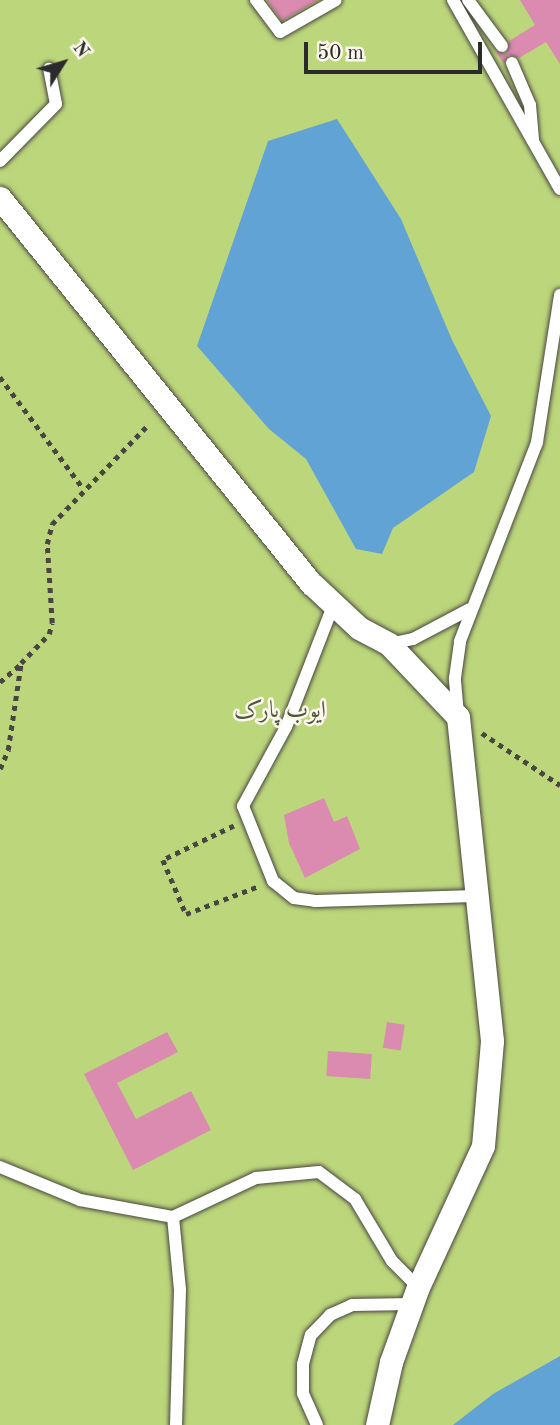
<!DOCTYPE html>
<meta charset="utf-8">
<style>
body{margin:0}
#map{position:relative;width:560px;height:1425px;overflow:hidden;background:#f0debd;font-family:"Old Standard TT",Amiri,serif}
div>[style]{position:absolute}
[style*='--x']{left:calc(var(--x)*1px);top:calc(var(--y)*1px);width:calc(var(--w)*1px);rotate:calc(var(--a)*1deg)}
.green>*{inset:0;background:#bcd67b;transform-origin:0 0}
.water>*{inset:0;background:#62a3d5}
.building>*{inset:0;background:#da8baf;transform-origin:0 0}
.path>*{height:4.5px;margin-top:-2.25px;transform-origin:0;background:repeating-linear-gradient(90deg,#494641 0 5px,transparent 0 10px)}
.roads{filter:drop-shadow(0 0 2px #494641) drop-shadow(0 0 2px #494641)}
.lane>*{height:12px;margin:-6px;padding:0 6px;transform-origin:6px;border-radius:6px;background:#fff}
.street>*{height:23px;margin:-11.5px;padding:0 11.5px;transform-origin:11.5px;border-radius:11.5px;background:#fff}
span{translate:-50% -50%;white-space:nowrap;text-align:center;line-height:1.15;-webkit-text-stroke:5px #fbf7ec;paint-order:stroke}
.park-label{font-size:24px;color:#4f563f}
.north{position:absolute;left:28px;top:28px;width:70px;height:70px;-webkit-text-stroke:5px #fbf7ec;paint-order:stroke;rotate:53deg;font-size:19px;font-weight:700;line-height:28px;text-align:center;color:#2b2b2b}
.north::after{content:'';display:block;margin:auto;width:24px;height:32px;background:#2b2b2b;clip-path:polygon(50% 0,100% 100%,50% 72%,0 100%)}
.scale{position:absolute;left:304px;top:42px;width:178px;height:32px;box-sizing:border-box;border:4px solid #2b2b2b;border-top:0;padding-left:9px;font-size:21px;line-height:24px;white-space:nowrap;color:#2b2b2b;-webkit-text-stroke:5px #fbf7ec;paint-order:stroke}
</style>
<div id="map">
<div class="green">
<i style="left:0;top:0;width:560px;height:1425px"></i>
</div>
<div class="water">
<i style="clip-path:polygon(337px 119px,401px 219px,452px 340px,491px 416px,474px 472px,393px 528px,382px 554px,356px 549px,306px 459px,269px 429px,197px 346px,268px 141px)"></i>
<i style="clip-path:polygon(560px 1356px,560px 1425px,453px 1425px,493px 1394px)"></i>
</div>
<div class="building">
<i style="clip-path:polygon(267px 0,318px 0,282px 21px)"></i>
<i style="clip-path:polygon(520px 0,560px 0,560px 64px,546px 42px,519px 58px,508px 55px,504px 64px,496px 52px,507px 53px,509px 41px,535px 25px)"></i>
<i style="clip-path:polygon(324px 798px,334px 822px,347px 816px,360px 849px,305px 878px,289px 843px,284px 815px)"></i>
<i style="left:387px;top:1022px;width:18px;height:26px;rotate:9deg"></i>
<i style="clip-path:polygon(167px 1032px,178px 1052px,117px 1083px,136px 1119px,191px 1091px,211px 1130px,133px 1170px,84px 1074px)"></i>
<i style="left:328px;top:1051px;width:44px;height:25px;rotate:4deg"></i>
</div>
<div class="path">
<i style="--x:0;--y:377;--w:139;--a:53.2"></i>
<i style="--x:0;--y:682;--w:28;--a:-41"></i>
<i style="--x:482;--y:733;--w:94;--a:33.7"></i>
<i style="--x:0;--y:769;--w:21;--a:-67"></i>
<i style="--x:8;--y:750;--w:88;--a:-81.5"></i>
<i style="--x:21;--y:663;--w:40;--a:-46"></i>
<i style="--x:49;--y:634;--w:11;--a:-75"></i>
<i style="--x:52;--y:623;--w:79;--a:-93.6"></i>
<i style="--x:47;--y:544;--w:21;--a:-76"></i>
<i style="--x:52;--y:524;--w:135;--a:-45.9"></i>
<i style="--x:234;--y:826;--w:79;--a:154.4"></i>
<i style="--x:163;--y:860;--w:59;--a:66.9"></i>
<i style="--x:186;--y:914;--w:78;--a:-21"></i>
</div>
<div class="roads">
<div class="lane">
<i style="--x:256;--y:0;--w:40;--a:53"></i>
<i style="--x:280;--y:32;--w:64;--a:-29.7"></i>
<i style="--x:453;--y:0;--w:217;--a:60.5"></i>
<i style="--x:468;--y:0;--w:57;--a:53.5"></i>
<i style="--x:512;--y:63;--w:46;--a:66.8"></i>
<i style="--x:530;--y:105;--w:36;--a:85"></i>
<i style="--x:0;--y:161;--w:80;--a:-45.5"></i>
<i style="--x:56;--y:104;--w:36;--a:-101"></i>
<i style="--x:333;--y:606;--w:130;--a:111.2"></i>
<i style="--x:286;--y:727;--w:90;--a:118.6"></i>
<i style="--x:243;--y:806;--w:81;--a:68.2"></i>
<i style="--x:273;--y:881;--w:27;--a:39"></i>
<i style="--x:294;--y:898;--w:21;--a:8"></i>
<i style="--x:315;--y:901;--w:161;--a:-1.8"></i>
<i style="--x:389;--y:644;--w:25;--a:-12"></i>
<i style="--x:413;--y:639;--w:64;--a:-27.8"></i>
<i style="--x:458;--y:715;--w:37;--a:-95"></i>
<i style="--x:455;--y:678;--w:37;--a:-82"></i>
<i style="--x:460;--y:641;--w:213;--a:-68.8"></i>
<i style="--x:537;--y:442;--w:149;--a:-81.1"></i>
<i style="--x:0;--y:1167;--w:87;--a:22.4"></i>
<i style="--x:80;--y:1200;--w:95;--a:10.4"></i>
<i style="--x:173;--y:1217;--w:92;--a:-25.2"></i>
<i style="--x:256;--y:1178;--w:63;--a:-5.4"></i>
<i style="--x:319;--y:1172;--w:45;--a:36.9"></i>
<i style="--x:355;--y:1199;--w:72;--a:59.2"></i>
<i style="--x:392;--y:1261;--w:37;--a:45"></i>
<i style="--x:173;--y:1217;--w:73;--a:84.5"></i>
<i style="--x:180;--y:1290;--w:135;--a:91.7"></i>
<i style="--x:317;--y:1425;--w:35;--a:-114"></i>
<i style="--x:303;--y:1393;--w:29;--a:-90"></i>
<i style="--x:303;--y:1364;--w:30;--a:-75"></i>
<i style="--x:311;--y:1335;--w:28;--a:-46"></i>
<i style="--x:330;--y:1315;--w:24;--a:-24"></i>
<i style="--x:352;--y:1305;--w:60;--a:-1"></i>
</div>
<div class="street">
<i style="--x:0;--y:198;--w:496;--a:51.1"></i>
<i style="--x:312;--y:584;--w:64;--a:43.1"></i>
<i style="--x:359;--y:628;--w:34;--a:28"></i>
<i style="--x:389;--y:644;--w:100;--a:46.6"></i>
<i style="--x:458;--y:717;--w:326;--a:84"></i>
<i style="--x:492;--y:1041;--w:105;--a:94.9"></i>
<i style="--x:483;--y:1146;--w:155;--a:114.7"></i>
<i style="--x:418;--y:1287;--w:80;--a:109.8"></i>
<i style="--x:391;--y:1362;--w:65;--a:102.5"></i>
</div>
</div>
<div class="park-label">
<span style="left:280px;top:712px">ایوب پارک</span>
</div>
<div class="north">N</div>
<div class="scale">50 m</div>
</div>
